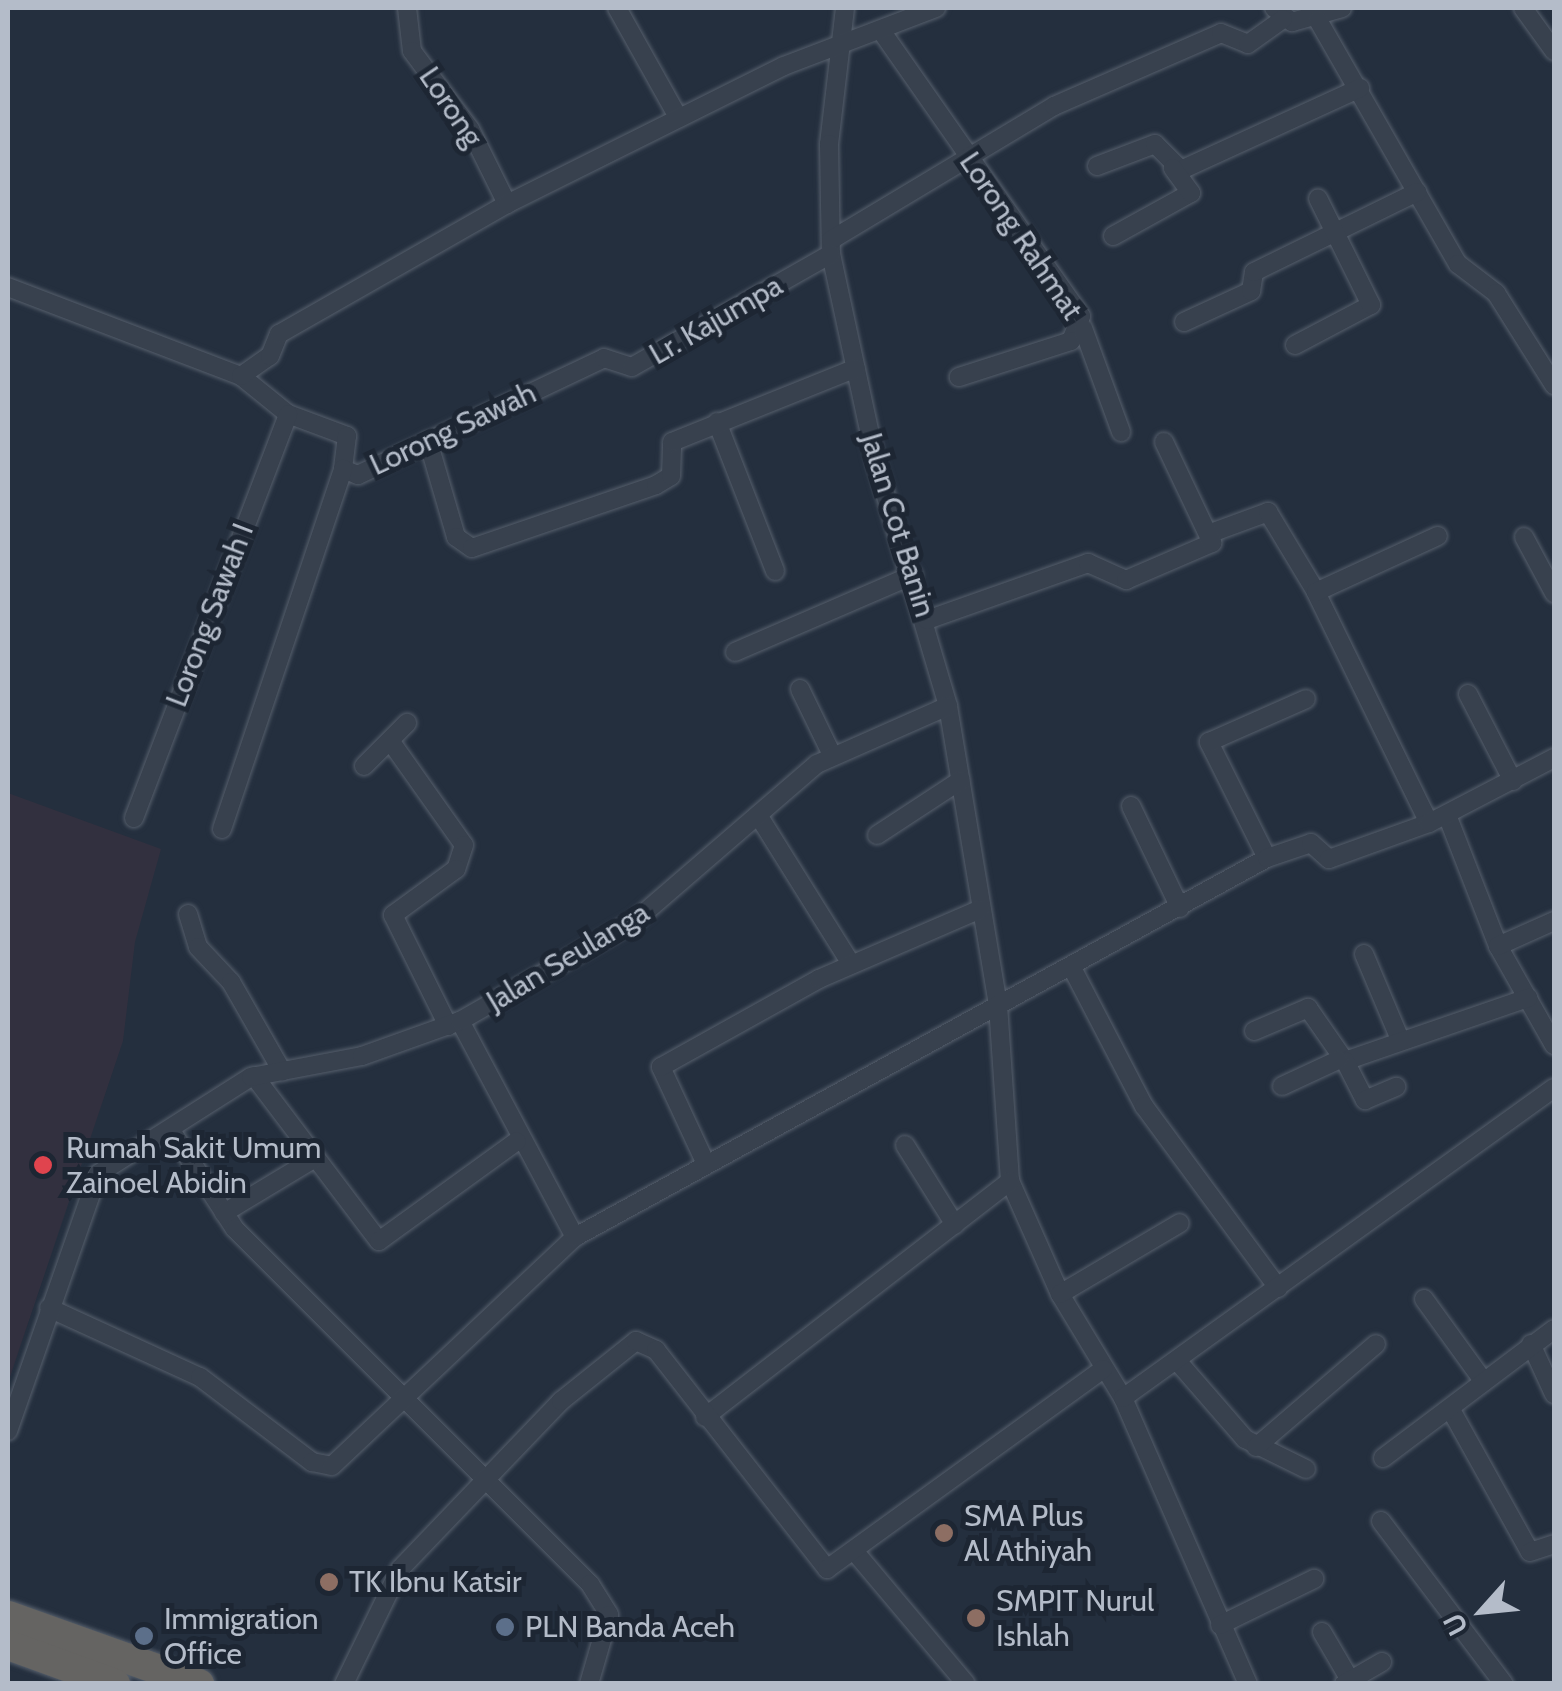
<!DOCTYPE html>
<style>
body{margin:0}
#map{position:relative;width:1562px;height:1691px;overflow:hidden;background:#242f3e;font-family:Cabin,sans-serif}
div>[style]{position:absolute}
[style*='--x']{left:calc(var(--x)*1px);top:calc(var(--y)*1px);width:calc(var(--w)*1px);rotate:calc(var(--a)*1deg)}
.medical>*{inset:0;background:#32303f}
.roads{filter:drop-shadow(0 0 2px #565f6c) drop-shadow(0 0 2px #565f6c)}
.minor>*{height:18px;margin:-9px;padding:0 9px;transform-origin:9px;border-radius:9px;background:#38414e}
.trunk>*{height:30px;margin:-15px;padding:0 15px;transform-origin:15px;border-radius:15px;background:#656462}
.dots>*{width:28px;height:28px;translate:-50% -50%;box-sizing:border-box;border:5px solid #1d2633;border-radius:50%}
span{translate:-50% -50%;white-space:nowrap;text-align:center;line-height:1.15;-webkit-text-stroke:10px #1d2633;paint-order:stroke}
.street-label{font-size:30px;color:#b4bcc9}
.poi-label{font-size:30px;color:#b4bcc9}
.left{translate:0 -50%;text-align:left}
.frame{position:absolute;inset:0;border:10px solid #b4bcc9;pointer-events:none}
.north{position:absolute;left:1432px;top:1561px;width:100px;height:100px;-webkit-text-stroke:8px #1d2633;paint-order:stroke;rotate:243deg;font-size:28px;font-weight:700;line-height:40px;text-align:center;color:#b4bcc9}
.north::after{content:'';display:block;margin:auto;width:35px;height:45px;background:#b4bcc9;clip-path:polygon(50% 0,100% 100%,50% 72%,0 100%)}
</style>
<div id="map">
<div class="medical">
<i style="clip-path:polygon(8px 793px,161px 849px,135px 942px,123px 1041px,8px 1383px)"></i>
</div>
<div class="roads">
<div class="minor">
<i style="--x:407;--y:8;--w:43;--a:83.4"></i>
<i style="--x:412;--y:51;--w:97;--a:53.4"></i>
<i style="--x:470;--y:129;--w:84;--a:63.7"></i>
<i style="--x:617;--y:8;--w:125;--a:60.8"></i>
<i style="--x:845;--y:8;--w:137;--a:96.7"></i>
<i style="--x:829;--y:144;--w:110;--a:89"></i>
<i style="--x:831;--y:254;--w:217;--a:77.8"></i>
<i style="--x:877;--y:466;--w:250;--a:73.5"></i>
<i style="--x:948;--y:706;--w:303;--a:80.5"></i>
<i style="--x:998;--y:1005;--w:176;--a:86.1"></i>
<i style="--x:1010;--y:1181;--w:124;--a:66.1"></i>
<i style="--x:1060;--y:1294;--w:122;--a:58.8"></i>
<i style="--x:1123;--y:1398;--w:312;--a:66.4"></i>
<i style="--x:1274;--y:8;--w:23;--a:38"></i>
<i style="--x:1292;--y:22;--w:52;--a:-15.6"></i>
<i style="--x:1523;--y:8;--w:53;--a:54.2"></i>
<i style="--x:1318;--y:20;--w:281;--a:60.2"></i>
<i style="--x:1458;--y:264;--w:48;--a:37.3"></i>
<i style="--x:1496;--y:293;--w:109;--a:57.8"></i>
<i style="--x:882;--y:32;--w:347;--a:55"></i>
<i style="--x:1081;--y:316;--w:27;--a:112"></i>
<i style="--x:1071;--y:341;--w:118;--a:162.2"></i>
<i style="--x:1097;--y:166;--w:62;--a:-20.8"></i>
<i style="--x:1155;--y:144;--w:37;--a:45"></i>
<i style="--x:1181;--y:170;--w:197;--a:-24.6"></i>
<i style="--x:1113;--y:236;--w:89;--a:-28.9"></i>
<i style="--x:1191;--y:193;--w:31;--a:-126"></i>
<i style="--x:831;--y:240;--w:260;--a:-31"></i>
<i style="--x:1054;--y:106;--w:182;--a:-23.6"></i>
<i style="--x:1221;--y:33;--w:29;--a:22"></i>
<i style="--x:1248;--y:44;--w:43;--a:-35.5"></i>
<i style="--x:8;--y:287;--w:249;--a:20.9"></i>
<i style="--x:241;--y:376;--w:60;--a:39"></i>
<i style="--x:288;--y:414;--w:63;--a:20.4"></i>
<i style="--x:347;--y:436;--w:33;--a:97"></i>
<i style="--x:343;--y:469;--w:16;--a:22"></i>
<i style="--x:358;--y:475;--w:272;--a:-25.4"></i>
<i style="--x:604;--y:358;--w:29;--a:18"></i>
<i style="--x:632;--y:367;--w:229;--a:-29.6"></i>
<i style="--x:1184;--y:322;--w:74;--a:-24.8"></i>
<i style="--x:1251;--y:291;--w:19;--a:-81"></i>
<i style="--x:1254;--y:272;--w:182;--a:-26.1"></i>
<i style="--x:1083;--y:328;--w:111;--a:69.9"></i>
<i style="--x:1295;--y:345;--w:86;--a:-27.8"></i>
<i style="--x:1371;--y:305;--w:119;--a:-116.4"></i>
<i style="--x:241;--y:376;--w:35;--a:-35"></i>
<i style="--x:270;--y:356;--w:24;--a:-68"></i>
<i style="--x:279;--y:334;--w:262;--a:-29.7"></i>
<i style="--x:507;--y:204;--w:309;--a:-26.5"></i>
<i style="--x:784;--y:66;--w:163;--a:-20.9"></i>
<i style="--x:717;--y:422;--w:160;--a:68.7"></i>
<i style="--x:428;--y:441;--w:100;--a:73.7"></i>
<i style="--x:456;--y:537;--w:19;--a:35"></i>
<i style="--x:472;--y:548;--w:194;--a:-18.9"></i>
<i style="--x:656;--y:485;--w:17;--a:-31"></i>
<i style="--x:671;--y:476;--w:34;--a:-88"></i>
<i style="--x:672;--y:442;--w:198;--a:-21.9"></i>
<i style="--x:1211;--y:533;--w:61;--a:-20.2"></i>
<i style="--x:1268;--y:512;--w:93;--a:59"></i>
<i style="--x:1524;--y:537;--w:64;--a:61.8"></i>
<i style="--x:927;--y:620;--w:171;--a:-19.5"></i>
<i style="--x:1088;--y:563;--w:42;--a:24.1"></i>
<i style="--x:1126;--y:580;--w:94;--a:-23.3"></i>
<i style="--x:1212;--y:543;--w:112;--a:-115.4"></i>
<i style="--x:735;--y:652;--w:194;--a:-23.4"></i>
<i style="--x:800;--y:689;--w:73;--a:64.1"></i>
<i style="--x:1468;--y:694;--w:98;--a:62.7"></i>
<i style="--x:391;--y:742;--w:126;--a:54.7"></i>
<i style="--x:464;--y:845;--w:25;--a:108"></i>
<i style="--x:456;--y:869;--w:78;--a:143.9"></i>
<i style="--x:393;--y:915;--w:124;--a:63.6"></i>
<i style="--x:364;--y:766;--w:61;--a:-45"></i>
<i style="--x:1131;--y:806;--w:113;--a:64.3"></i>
<i style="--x:758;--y:815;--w:176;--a:58"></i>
<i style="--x:1447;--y:815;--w:141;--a:68.7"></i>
<i style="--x:1498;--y:946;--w:114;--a:60.5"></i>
<i style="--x:134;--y:818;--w:432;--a:-69.1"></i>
<i style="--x:1429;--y:823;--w:257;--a:-116.1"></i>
<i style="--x:1316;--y:592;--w:134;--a:-24.7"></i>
<i style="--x:222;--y:829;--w:380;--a:-71.4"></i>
<i style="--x:877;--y:835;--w:100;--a:-33.2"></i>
<i style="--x:1267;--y:858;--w:130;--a:-116.6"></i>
<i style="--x:1209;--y:742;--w:106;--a:-23.9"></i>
<i style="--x:188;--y:914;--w:34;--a:73"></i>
<i style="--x:198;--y:947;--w:48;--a:46.7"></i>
<i style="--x:231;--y:982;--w:103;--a:60.2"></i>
<i style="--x:1498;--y:946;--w:61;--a:-24.1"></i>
<i style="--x:1364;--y:954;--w:90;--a:67.1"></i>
<i style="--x:1071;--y:966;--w:158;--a:62.5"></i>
<i style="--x:1144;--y:1106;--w:226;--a:53.6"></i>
<i style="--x:460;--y:1021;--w:245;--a:62"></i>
<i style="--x:1254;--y:1031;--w:59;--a:-23.1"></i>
<i style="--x:1308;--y:1008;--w:65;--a:55.1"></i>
<i style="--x:1345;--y:1061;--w:194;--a:-19"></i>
<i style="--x:1345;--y:1061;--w:44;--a:62.9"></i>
<i style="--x:1365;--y:1100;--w:34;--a:-23"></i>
<i style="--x:254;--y:1076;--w:207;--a:52.9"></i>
<i style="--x:379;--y:1241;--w:170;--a:-35.9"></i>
<i style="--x:1282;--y:1086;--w:62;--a:-24.9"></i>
<i style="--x:170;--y:1129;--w:119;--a:57"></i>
<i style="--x:235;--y:1229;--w:502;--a:45"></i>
<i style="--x:590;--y:1584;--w:36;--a:58"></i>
<i style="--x:609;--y:1615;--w:72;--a:106.2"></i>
<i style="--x:905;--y:1145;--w:94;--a:58"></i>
<i style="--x:706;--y:1164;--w:107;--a:-114.9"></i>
<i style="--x:661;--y:1067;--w:181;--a:-29.1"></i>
<i style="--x:819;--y:979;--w:176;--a:-23.4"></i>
<i style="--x:224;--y:1213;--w:106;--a:-31.1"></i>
<i style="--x:1060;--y:1294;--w:139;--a:-30.6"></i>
<i style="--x:1424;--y:1299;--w:102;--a:54.1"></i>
<i style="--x:49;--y:1308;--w:166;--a:24.6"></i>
<i style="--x:200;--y:1377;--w:141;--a:37.2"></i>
<i style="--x:312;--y:1462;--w:20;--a:11"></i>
<i style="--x:332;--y:1466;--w:334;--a:-43.3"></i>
<i style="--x:575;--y:1237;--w:789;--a:-28.71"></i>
<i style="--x:1267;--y:858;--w:46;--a:-18.8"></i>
<i style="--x:1311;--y:843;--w:24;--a:42"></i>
<i style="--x:1329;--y:859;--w:106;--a:-19.8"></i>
<i style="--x:1429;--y:823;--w:141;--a:-27.5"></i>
<i style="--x:1531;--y:1344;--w:55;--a:65.3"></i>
<i style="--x:1179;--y:1363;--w:101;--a:49"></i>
<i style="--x:1245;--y:1439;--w:68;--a:26.2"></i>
<i style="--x:1123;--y:1398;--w:531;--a:-35.73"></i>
<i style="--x:1451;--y:1410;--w:162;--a:60.9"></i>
<i style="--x:1530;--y:1552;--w:25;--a:-18"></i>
<i style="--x:705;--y:1417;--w:386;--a:-37.7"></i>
<i style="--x:8;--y:1431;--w:272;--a:-70.7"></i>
<i style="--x:98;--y:1174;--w:181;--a:-32.4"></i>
<i style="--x:251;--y:1077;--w:113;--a:-10.7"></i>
<i style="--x:362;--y:1056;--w:104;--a:-19.7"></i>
<i style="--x:460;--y:1021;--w:203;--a:-29.8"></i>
<i style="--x:636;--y:920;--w:239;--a:-40.8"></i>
<i style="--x:817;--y:764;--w:143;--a:-23.9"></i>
<i style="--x:1256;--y:1447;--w:158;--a:-40.6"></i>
<i style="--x:1383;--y:1458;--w:214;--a:-37"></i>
<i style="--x:1381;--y:1521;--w:204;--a:53"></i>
<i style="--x:855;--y:1552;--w:172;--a:49.9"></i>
<i style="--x:1220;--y:1625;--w:105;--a:-26.1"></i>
<i style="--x:1322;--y:1632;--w:56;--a:59.7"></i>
<i style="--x:344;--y:1684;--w:128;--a:-64"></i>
<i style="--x:400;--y:1569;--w:233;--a:-46.2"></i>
<i style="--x:561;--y:1401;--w:96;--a:-38.7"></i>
<i style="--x:636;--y:1341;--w:22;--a:24"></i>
<i style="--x:656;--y:1350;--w:278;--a:52"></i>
<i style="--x:827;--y:1569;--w:341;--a:-35.9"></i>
<i style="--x:1344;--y:1684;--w:44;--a:-30.1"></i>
</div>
<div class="trunk">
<i style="--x:8;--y:1616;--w:203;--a:19.6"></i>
<i style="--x:8;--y:1645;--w:114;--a:20"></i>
</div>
</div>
<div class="dots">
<i style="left:43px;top:1165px;background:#e0444e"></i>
<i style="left:944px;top:1533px;background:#8d6e63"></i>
<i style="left:329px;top:1582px;background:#8d6e63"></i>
<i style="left:976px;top:1618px;background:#8d6e63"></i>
<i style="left:505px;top:1627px;background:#5c6f8a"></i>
<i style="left:144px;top:1636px;background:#5c6f8a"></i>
</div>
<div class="street-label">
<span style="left:451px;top:107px;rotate:56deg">Lorong</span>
<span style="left:1021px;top:236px;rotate:56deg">Lorong Rahmat</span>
<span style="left:716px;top:320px;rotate:-30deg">Lr. Kajumpa</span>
<span style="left:453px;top:429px;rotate:-25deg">Lorong Sawah</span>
<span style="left:898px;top:525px;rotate:73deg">Jalan Cot Banin</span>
<span style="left:210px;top:615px;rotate:-69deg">Lorong Sawah I</span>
<span style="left:568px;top:957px;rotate:-31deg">Jalan Seulanga</span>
</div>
<div class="poi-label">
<span class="left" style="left:66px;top:1165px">Rumah Sakit Umum<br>Zainoel Abidin</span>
<span class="left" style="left:964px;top:1533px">SMA Plus<br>Al Athiyah</span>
<span class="left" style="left:349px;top:1582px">TK Ibnu Katsir</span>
<span class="left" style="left:996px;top:1618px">SMPIT Nurul<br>Ishlah</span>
<span class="left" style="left:164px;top:1636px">Immigration<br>Office</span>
<span class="left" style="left:525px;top:1627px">PLN Banda Aceh</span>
</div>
<div class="frame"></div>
<div class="north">U</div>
</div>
